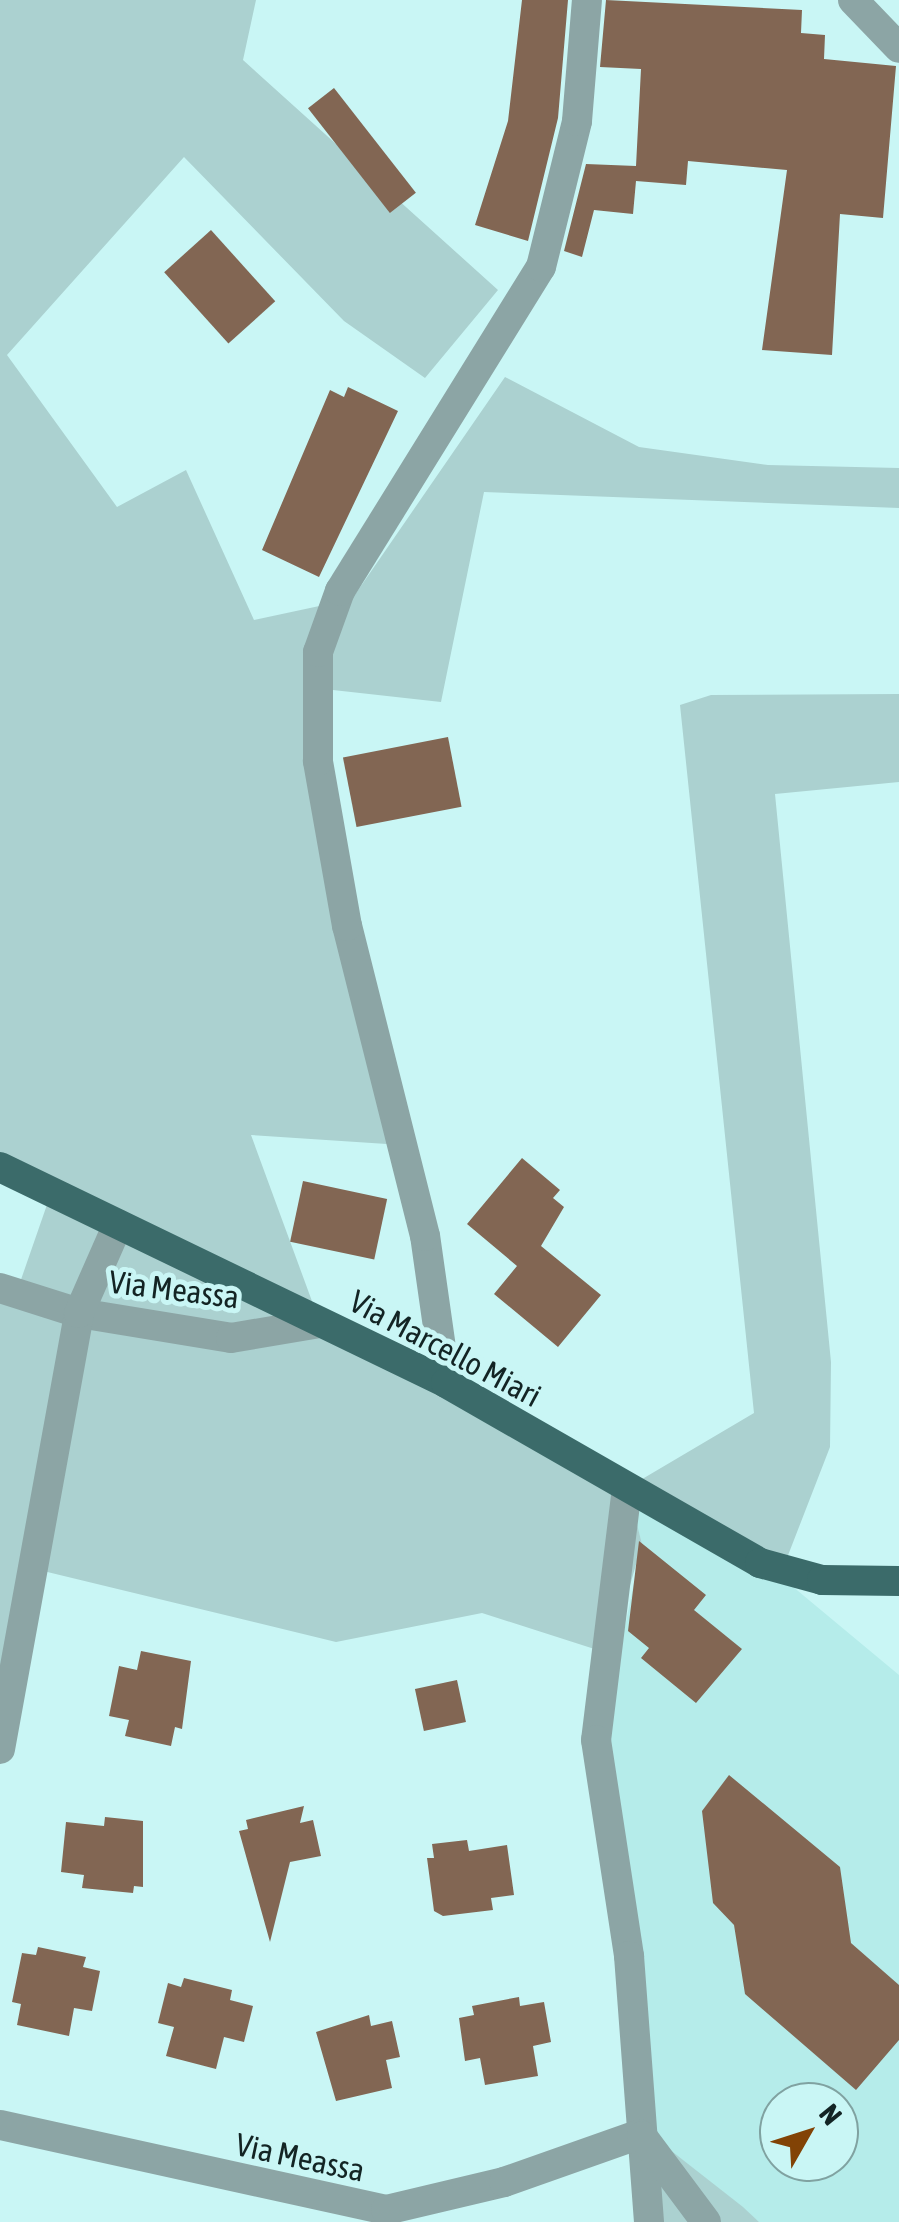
<!DOCTYPE html>
<style>
body{margin:0}
#map{position:relative;width:899px;height:2222px;overflow:hidden;background:#c9f6f5;font-family:"Asap Condensed",sans-serif}
div>[style]{position:absolute}
[style*='--x']{left:calc(var(--x)*1px);top:calc(var(--y)*1px);width:calc(var(--w)*1px);rotate:calc(var(--a)*1deg)}
.built>*{inset:0;background:#b5ecea}
.green>*{inset:0;background:#abd1d0}
.building>*{inset:0;background:#826653;transform-origin:0 0}
.minor>*{height:30px;margin:-15px;padding:0 15px;transform-origin:15px;border-radius:15px;background:#8ca5a5}
.major>*{height:30px;margin:-15px;padding:0 15px;transform-origin:15px;border-radius:15px;background:#3b6b6a}
span{translate:-50% -50%;white-space:nowrap;text-align:center;line-height:1.15;-webkit-text-stroke:10px #c9f6f5;paint-order:stroke}
.street-label{font-size:32px;color:#132424}
.north{position:absolute;left:759px;top:2082px;width:100px;height:100px;box-sizing:border-box;background:#c9f6f5;border:2px solid #80a2a1;border-radius:50%;rotate:51deg;font-size:28px;font-weight:700;line-height:40px;text-align:center;color:#132424}
.north::after{content:'';display:block;margin:auto;width:35px;height:45px;background:#824306;clip-path:polygon(50% 0,100% 100%,50% 72%,0 100%)}
</style>
<div id="map">
<div class="built">
<i style="clip-path:polygon(evenodd,627px 1488px,780px 1576px,899px 1675px,899px 2222px,759px 2222px,646px 2131px,601px 1743px,642px 1544px,627px 1488px,779px 2102px,839px 2102px,839px 2162px,779px 2162px,779px 2102px)"></i>
</div>
<div class="green">
<i style="clip-path:polygon(0 0,256px 0,243px 60px,498px 290px,425px 378px,344px 321px,184px 157px,7px 355px,117px 507px,186px 470px,254px 620px,352px 599px,505px 377px,639px 447px,768px 465px,899px 468px,899px 508px,484px 492px,441px 702px,315px 688px,402px 1145px,251px 1135px,320px 1323px,627px 1488px,754px 1413px,680px 705px,711px 695px,899px 694px,899px 782px,775px 794px,831px 1362px,830px 1447px,780px 1576px,628px 1489px,642px 1544px,610px 1654px,482px 1613px,336px 1642px,35px 1569px,0 1749px,0 1290px,16px 1294px,50px 1196px,0 1173px)"></i>
<i style="clip-path:polygon(646px 2131px,743px 2207px,759px 2222px,660px 2222px)"></i>
</div>
<div class="building">
<i style="clip-path:polygon(522px 0,568px 0,558px 118px,528px 241px,475px 225px,508px 121px)"></i>
<i style="clip-path:polygon(606px 0,802px 10px,801px 33px,825px 35px,824px 59px,896px 66px,883px 218px,840px 214px,832px 355px,762px 350px,787px 170px,688px 161px,686px 185px,636px 181px,633px 214px,594px 210px,582px 257px,564px 251px,586px 164px,636px 166px,641px 69px,600px 67px)"></i>
<i style="left:334px;top:88px;width:133px;height:33px;rotate:52deg"></i>
<i style="left:211px;top:230px;width:96px;height:63px;rotate:48deg"></i>
<i style="clip-path:polygon(348px 387px,398px 411px,319px 577px,262px 550px,330px 390px,344px 397px)"></i>
<i style="left:448px;top:737px;width:71px;height:107px;rotate:79deg"></i>
<i style="clip-path:polygon(522px 1158px,560px 1190px,553px 1198px,564px 1207px,541px 1246px,601px 1295px,558px 1347px,494px 1294px,517px 1266px,467px 1224px)"></i>
<i style="left:303px;top:1181px;width:86px;height:62px;rotate:12deg"></i>
<i style="clip-path:polygon(639px 1541px,706px 1595px,694px 1610px,742px 1649px,696px 1703px,641px 1658px,649px 1648px,628px 1631px)"></i>
<i style="clip-path:polygon(141px 1651px,191px 1661px,182px 1729px,175px 1727px,171px 1746px,125px 1736px,129px 1720px,109px 1716px,119px 1666px,137px 1670px)"></i>
<i style="left:457px;top:1680px;width:43px;height:43px;rotate:78deg"></i>
<i style="clip-path:polygon(729px 1775px,840px 1867px,851px 1943px,899px 1985px,899px 2040px,856px 2090px,745px 1994px,734px 1925px,713px 1903px,702px 1811px)"></i>
<i style="clip-path:polygon(304px 1806px,300px 1823px,313px 1820px,321px 1856px,290px 1862px,270px 1942px,239px 1831px,248px 1829px,246px 1820px)"></i>
<i style="clip-path:polygon(105px 1817px,143px 1821px,143px 1887px,134px 1886px,133px 1893px,82px 1888px,84px 1875px,61px 1872px,66px 1822px,104px 1826px)"></i>
<i style="clip-path:polygon(467px 1840px,469px 1851px,507px 1845px,514px 1895px,491px 1898px,493px 1910px,443px 1916px,434px 1911px,427px 1858px,434px 1858px,432px 1844px)"></i>
<i style="clip-path:polygon(38px 1947px,86px 1957px,83px 1967px,100px 1971px,92px 2011px,74px 2008px,69px 2036px,17px 2025px,21px 2004px,12px 2002px,22px 1953px,36px 1955px)"></i>
<i style="clip-path:polygon(184px 1978px,232px 1990px,230px 2000px,253px 2006px,244px 2042px,224px 2037px,216px 2069px,166px 2056px,174px 2027px,158px 2023px,168px 1983px,181px 1987px)"></i>
<i style="clip-path:polygon(519px 1997px,520px 2006px,544px 2002px,551px 2042px,533px 2046px,538px 2076px,485px 2085px,480px 2058px,465px 2061px,459px 2018px,474px 2015px,472px 2006px)"></i>
<i style="clip-path:polygon(369px 2015px,371px 2026px,392px 2021px,400px 2057px,386px 2060px,392px 2088px,336px 2101px,316px 2032px)"></i>
</div>
<div class="minor">
<i style="--x:853;--y:0;--w:66;--a:46.2"></i>
<i style="--x:0;--y:1288;--w:83;--a:17.6"></i>
<i style="--x:79;--y:1313;--w:154;--a:9.3"></i>
<i style="--x:231;--y:1338;--w:90;--a:-9.6"></i>
<i style="--x:446;--y:1383;--w:148;--a:-98.1"></i>
<i style="--x:425;--y:1236;--w:320;--a:-104.1"></i>
<i style="--x:347;--y:926;--w:168;--a:-100"></i>
<i style="--x:318;--y:761;--w:109;--a:-90"></i>
<i style="--x:318;--y:652;--w:65;--a:-70.2"></i>
<i style="--x:340;--y:591;--w:381;--a:-58.2"></i>
<i style="--x:541;--y:267;--w:150;--a:-76.1"></i>
<i style="--x:577;--y:121;--w:121;--a:-85.3"></i>
<i style="--x:627;--y:1488;--w:254;--a:97"></i>
<i style="--x:596;--y:1740;--w:219;--a:81.3"></i>
<i style="--x:629;--y:1956;--w:267;--a:85.7"></i>
<i style="--x:0;--y:1749;--w:443;--a:-79.7"></i>
<i style="--x:79;--y:1313;--w:97;--a:-66.3"></i>
<i style="--x:0;--y:2125;--w:395;--a:12.4"></i>
<i style="--x:386;--y:2210;--w:121;--a:-13.3"></i>
<i style="--x:504;--y:2182;--w:144;--a:-19.4"></i>
<i style="--x:642;--y:2136;--w:107;--a:53.3"></i>
</div>
<div class="major">
<i style="--x:0;--y:1167;--w:496;--a:25.8"></i>
<i style="--x:446;--y:1383;--w:362;--a:29.8"></i>
<i style="--x:760;--y:1563;--w:64;--a:15.3"></i>
<i style="--x:822;--y:1580;--w:77;--a:0.7"></i>
</div>
<div class="street-label">
<span style="left:174px;top:1290px;rotate:7deg">Via Meassa</span>
<span style="left:445px;top:1349px;rotate:28deg">Via Marcello Miari</span>
<span style="left:300px;top:2158px;rotate:12deg">Via Meassa</span>
</div>
<div class="north">N</div>
</div>
